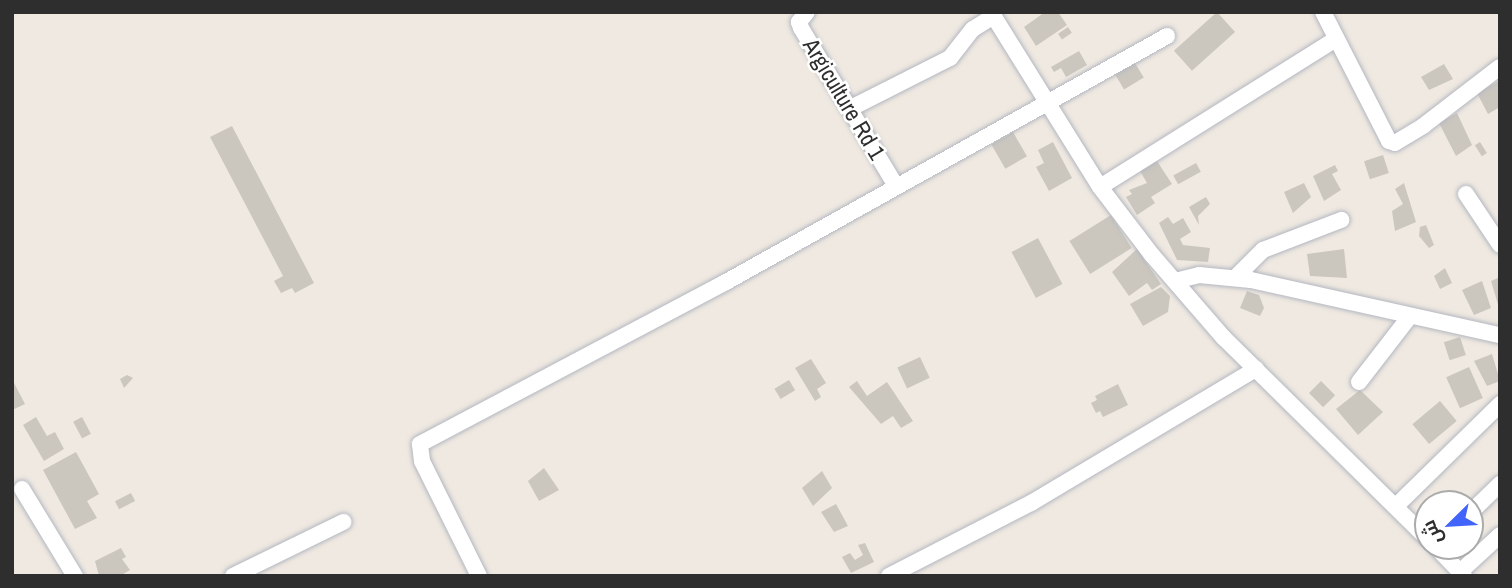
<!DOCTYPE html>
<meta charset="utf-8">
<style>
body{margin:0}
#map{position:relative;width:1512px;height:588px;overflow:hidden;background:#efe9e1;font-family:"Archivo Narrow",Cairo,sans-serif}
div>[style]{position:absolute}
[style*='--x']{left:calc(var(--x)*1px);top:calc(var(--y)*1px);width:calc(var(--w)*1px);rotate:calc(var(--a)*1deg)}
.building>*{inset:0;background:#cbc7bf;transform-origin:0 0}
.roads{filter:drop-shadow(0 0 2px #b4b7c1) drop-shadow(0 0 2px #b4b7c1)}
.minor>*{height:16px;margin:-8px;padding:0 8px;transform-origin:8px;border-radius:8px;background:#fff}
span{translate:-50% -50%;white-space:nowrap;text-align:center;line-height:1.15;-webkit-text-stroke:5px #fff;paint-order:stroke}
.street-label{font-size:23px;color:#2e2e2e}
.frame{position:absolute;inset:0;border:14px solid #2e2e2e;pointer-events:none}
.north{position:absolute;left:1414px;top:490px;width:70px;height:70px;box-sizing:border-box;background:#fff;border:2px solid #ababab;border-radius:50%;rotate:246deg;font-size:19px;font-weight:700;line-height:28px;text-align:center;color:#2e2e2e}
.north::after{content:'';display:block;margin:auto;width:24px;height:32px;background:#4264fb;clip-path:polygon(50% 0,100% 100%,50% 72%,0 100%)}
</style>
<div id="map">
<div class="building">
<i style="clip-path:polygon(1045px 12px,1058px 12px,1067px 25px,1036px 46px,1024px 27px)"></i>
<i style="left:1217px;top:12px;width:27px;height:58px;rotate:48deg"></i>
<i style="left:1068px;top:27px;width:7px;height:12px;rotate:56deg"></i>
<i style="clip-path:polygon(1079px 51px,1087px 65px,1066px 77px,1061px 68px,1054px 72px,1051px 67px)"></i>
<i style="left:1135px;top:63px;width:17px;height:23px;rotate:59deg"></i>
<i style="clip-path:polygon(1444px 64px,1453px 79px,1429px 90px,1421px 77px)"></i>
<i style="clip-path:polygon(1499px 81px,1500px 107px,1488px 114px,1477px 93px)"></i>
<i style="clip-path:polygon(1457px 113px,1472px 145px,1456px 156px,1439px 123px)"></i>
<i style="clip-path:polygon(232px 126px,314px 283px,295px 293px,292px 288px,281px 293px,274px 281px,283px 276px,210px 137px)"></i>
<i style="left:1013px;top:132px;width:28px;height:25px;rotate:60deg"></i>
<i style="clip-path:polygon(1053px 142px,1072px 178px,1049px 191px,1036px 167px,1044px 163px,1038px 150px)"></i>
<i style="left:1480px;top:142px;width:13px;height:6px;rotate:58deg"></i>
<i style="left:1383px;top:155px;width:19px;height:20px;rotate:72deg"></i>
<i style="clip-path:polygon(1157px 161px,1172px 184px,1151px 197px,1155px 203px,1137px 215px,1126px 197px,1132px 194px,1129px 190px,1147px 183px,1140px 171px)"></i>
<i style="left:1196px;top:163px;width:10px;height:26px;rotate:61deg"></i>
<i style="clip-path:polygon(1335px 165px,1338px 171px,1332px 174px,1341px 190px,1324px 201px,1313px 176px)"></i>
<i style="clip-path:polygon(1304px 183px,1311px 197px,1293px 213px,1284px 192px)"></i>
<i style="clip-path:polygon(1404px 183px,1416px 222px,1395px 231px,1392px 211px,1403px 204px,1395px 189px)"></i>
<i style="clip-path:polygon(1206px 197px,1210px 204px,1198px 216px,1199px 225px,1189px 207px)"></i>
<i style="left:1111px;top:215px;width:39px;height:49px;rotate:58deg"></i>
<i style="clip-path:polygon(1168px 217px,1173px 224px,1183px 218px,1191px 232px,1180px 239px,1183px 245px,1210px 248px,1208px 262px,1177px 260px,1159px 223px)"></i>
<i style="clip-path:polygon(1426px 225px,1434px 245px,1429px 248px,1419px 236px,1420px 227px)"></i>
<i style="left:1038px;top:238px;width:52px;height:30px;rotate:62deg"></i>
<i style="clip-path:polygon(1137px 249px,1161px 284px,1152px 290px,1147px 283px,1129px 296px,1112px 272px)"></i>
<i style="clip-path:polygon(1344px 249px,1347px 278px,1310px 276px,1307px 254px)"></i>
<i style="clip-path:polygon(1445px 268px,1452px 283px,1440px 289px,1434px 276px)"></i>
<i style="clip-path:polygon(1500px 277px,1500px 311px,1491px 281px)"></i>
<i style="clip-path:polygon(1482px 281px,1491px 308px,1474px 315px,1462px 290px)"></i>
<i style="clip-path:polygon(1161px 287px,1170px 296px,1168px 312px,1143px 326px,1130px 304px)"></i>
<i style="clip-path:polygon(1247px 291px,1259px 295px,1264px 308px,1260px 316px,1240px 308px)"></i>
<i style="left:1460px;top:337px;width:19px;height:17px;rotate:72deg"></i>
<i style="clip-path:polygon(1492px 354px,1500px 381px,1487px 386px,1474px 361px)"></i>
<i style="left:920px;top:357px;width:23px;height:25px;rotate:65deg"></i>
<i style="clip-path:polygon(811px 359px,826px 383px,817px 389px,821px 397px,815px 401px,795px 368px)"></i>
<i style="left:1469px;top:367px;width:34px;height:25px;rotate:66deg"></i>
<i style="clip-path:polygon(127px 375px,133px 378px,124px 388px,120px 379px)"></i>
<i style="clip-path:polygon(12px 379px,25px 404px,12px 410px)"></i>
<i style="left:789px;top:380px;width:12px;height:17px;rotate:59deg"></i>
<i style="clip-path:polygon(857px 381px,867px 396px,887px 382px,913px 421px,901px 428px,893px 416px,881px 424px,849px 387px)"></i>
<i style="left:1321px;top:381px;width:20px;height:17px;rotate:45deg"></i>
<i style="clip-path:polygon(1118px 384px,1128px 405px,1103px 417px,1100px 411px,1096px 413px,1091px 403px,1097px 400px,1095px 396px)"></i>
<i style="clip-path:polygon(1360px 390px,1383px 412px,1358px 435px,1336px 409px)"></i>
<i style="left:1440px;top:401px;width:26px;height:36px;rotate:50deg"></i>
<i style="clip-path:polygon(36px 417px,47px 436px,55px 432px,64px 449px,44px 461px,23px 425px)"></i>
<i style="left:82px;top:417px;width:19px;height:10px;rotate:62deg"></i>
<i style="clip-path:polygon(76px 452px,99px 494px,87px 501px,97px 518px,75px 529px,43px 470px)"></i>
<i style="clip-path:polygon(544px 468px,559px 490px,539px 501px,528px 481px)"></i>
<i style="clip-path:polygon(822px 471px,832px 488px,813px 506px,802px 488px)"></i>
<i style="left:131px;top:493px;width:9px;height:18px;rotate:63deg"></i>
<i style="clip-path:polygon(836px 504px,848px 526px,834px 532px,821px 512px)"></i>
<i style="clip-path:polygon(865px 543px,874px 562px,851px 573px,842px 557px,850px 553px,855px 560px,863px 555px,858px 545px)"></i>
<i style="clip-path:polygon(121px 548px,126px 557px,122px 559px,130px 570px,120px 576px,99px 576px,95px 561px)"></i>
</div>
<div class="roads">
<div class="minor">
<i style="--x:807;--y:12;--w:13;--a:129"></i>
<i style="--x:799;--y:22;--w:6;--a:72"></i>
<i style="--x:801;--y:28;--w:184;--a:59"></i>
<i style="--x:991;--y:12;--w:206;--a:58.1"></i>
<i style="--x:1100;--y:187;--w:86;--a:52.6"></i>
<i style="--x:1152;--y:255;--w:110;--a:49.1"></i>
<i style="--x:1224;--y:338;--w:286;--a:44.6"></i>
<i style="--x:1323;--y:12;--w:145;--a:62.9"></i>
<i style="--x:1389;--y:141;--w:6;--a:18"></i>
<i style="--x:1395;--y:143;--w:33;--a:-31"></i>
<i style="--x:1423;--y:126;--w:97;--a:-37.5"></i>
<i style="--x:851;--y:108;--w:111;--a:-26.8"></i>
<i style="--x:950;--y:58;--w:37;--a:-52"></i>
<i style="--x:973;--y:29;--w:25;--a:-32"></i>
<i style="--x:1100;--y:187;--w:279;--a:-32.1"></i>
<i style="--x:1466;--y:194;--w:61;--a:56.3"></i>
<i style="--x:1235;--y:278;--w:40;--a:-45"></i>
<i style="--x:1263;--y:250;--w:84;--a:-21"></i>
<i style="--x:1175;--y:281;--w:25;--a:-14"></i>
<i style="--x:1199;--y:275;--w:52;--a:5.5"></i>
<i style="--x:1251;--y:280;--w:255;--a:12.5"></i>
<i style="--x:1359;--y:382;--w:83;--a:-52.3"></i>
<i style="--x:22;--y:489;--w:102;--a:58.7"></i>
<i style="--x:1396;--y:506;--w:146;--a:-44.4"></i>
<i style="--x:1470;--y:513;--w:42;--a:-44"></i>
<i style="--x:1435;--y:546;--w:42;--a:46"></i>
<i style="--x:1460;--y:572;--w:54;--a:-42.8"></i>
<i style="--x:233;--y:576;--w:123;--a:-26.1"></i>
<i style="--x:479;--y:576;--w:128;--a:-116.4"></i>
<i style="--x:422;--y:461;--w:17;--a:-97"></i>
<i style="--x:420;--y:444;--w:346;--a:-27.9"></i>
<i style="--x:726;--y:282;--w:505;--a:-29.15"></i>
<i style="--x:889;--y:576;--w:160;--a:-27.2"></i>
<i style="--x:1031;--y:503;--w:262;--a:-30.8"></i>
</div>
</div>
<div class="street-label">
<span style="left:844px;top:99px;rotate:59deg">Argiculture Rd 1</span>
</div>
<div class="frame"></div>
<div class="north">ش</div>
</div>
